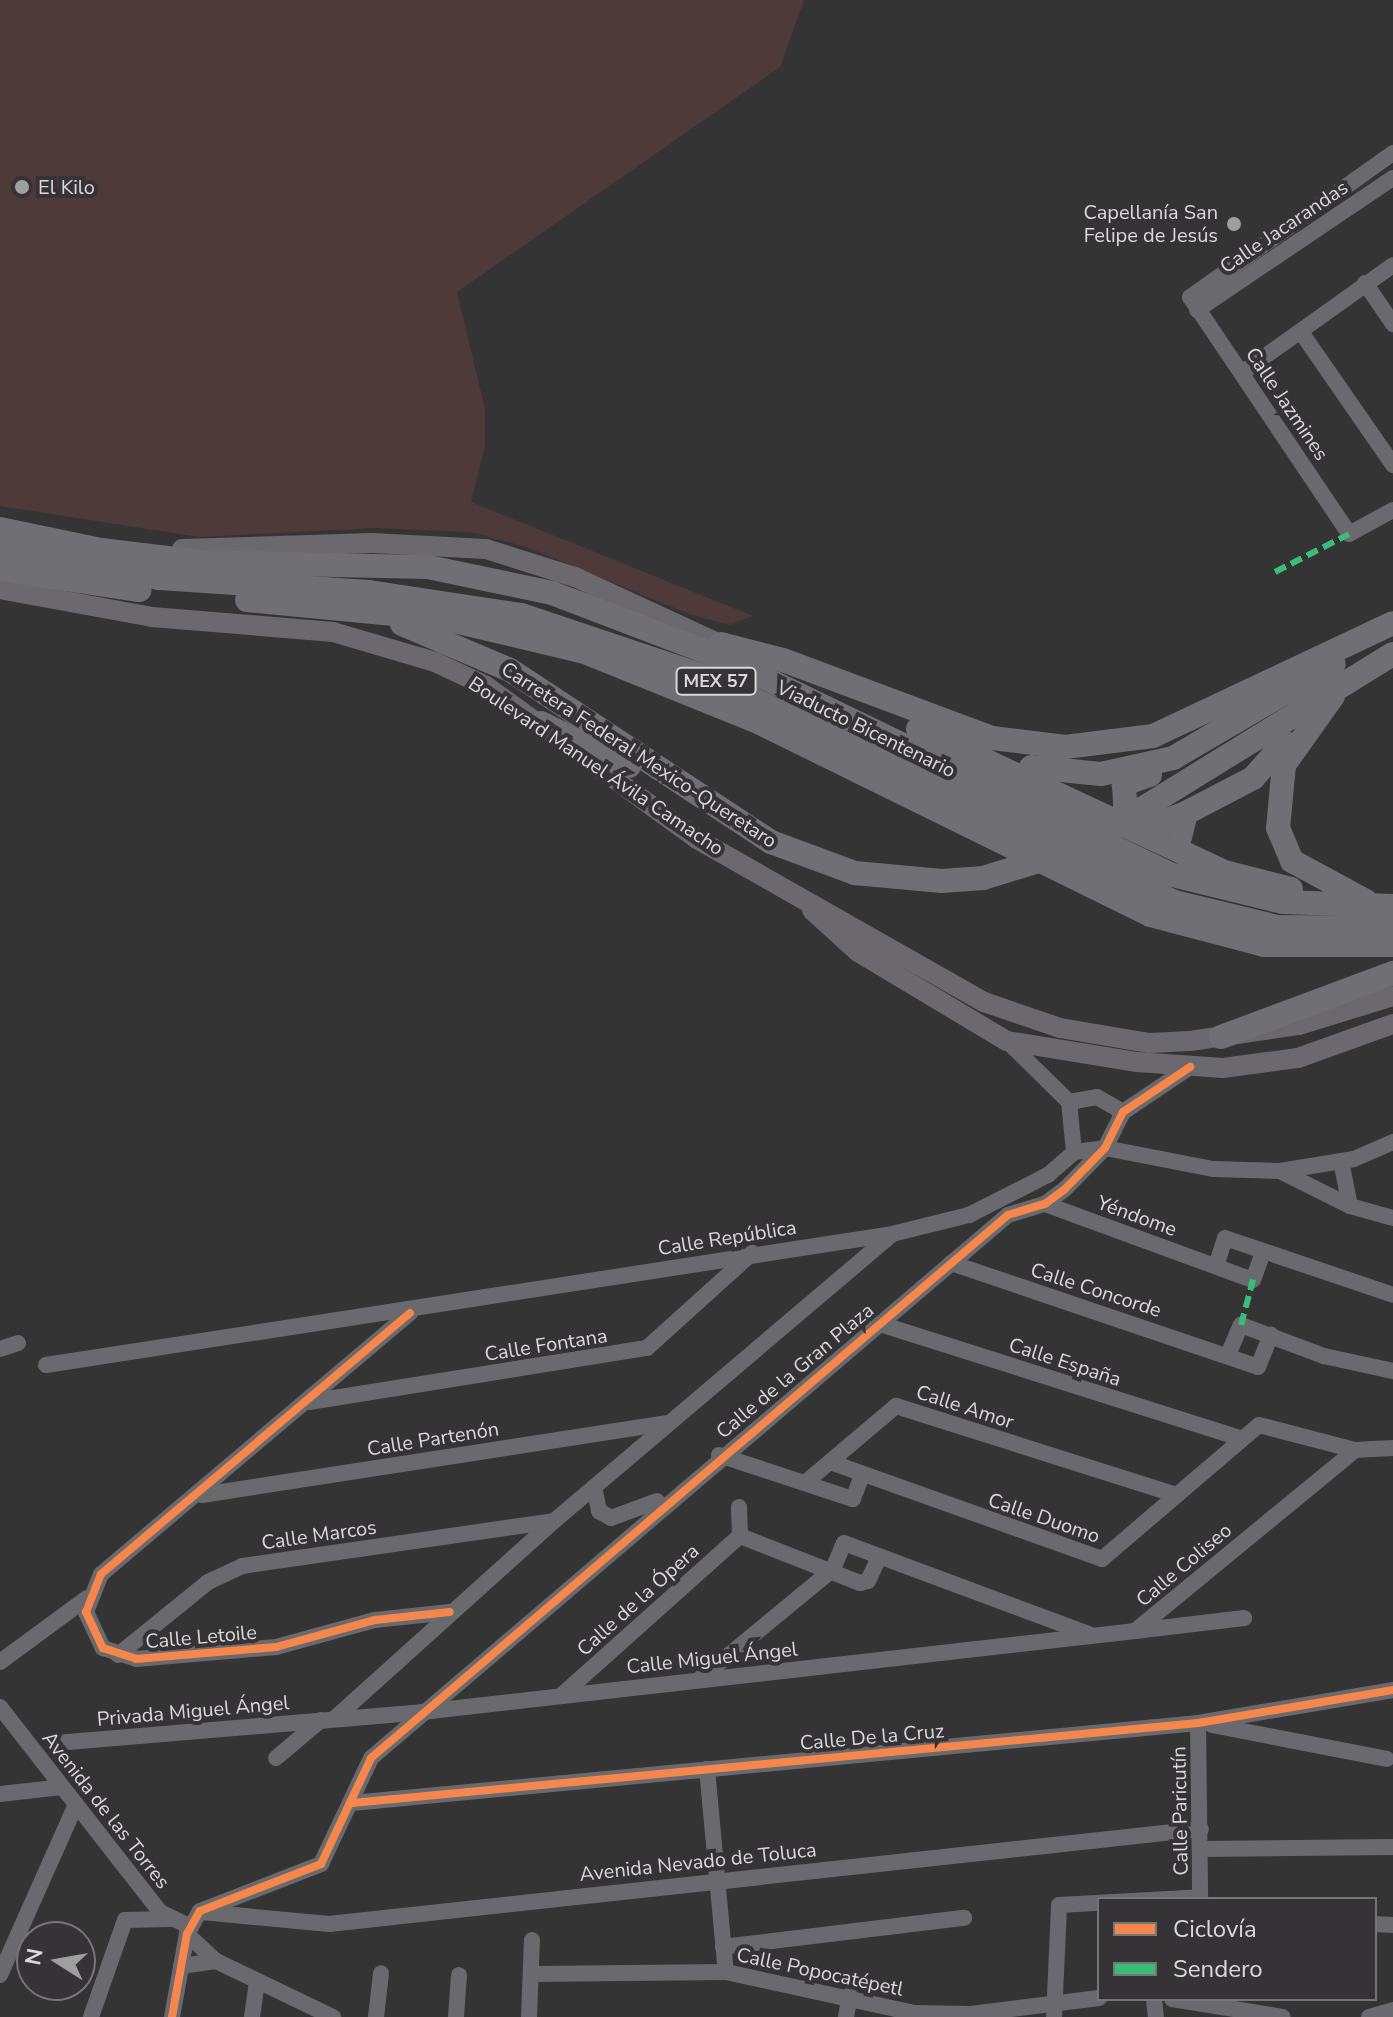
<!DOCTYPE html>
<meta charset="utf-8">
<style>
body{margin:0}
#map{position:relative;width:1393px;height:2017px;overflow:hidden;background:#343434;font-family:"Nunito Sans",sans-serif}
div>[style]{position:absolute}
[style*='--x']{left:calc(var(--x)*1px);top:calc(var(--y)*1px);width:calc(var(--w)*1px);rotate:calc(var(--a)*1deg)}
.green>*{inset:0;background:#4e3b39}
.minor>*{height:16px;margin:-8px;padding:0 8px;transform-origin:8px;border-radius:8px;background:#6a696d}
.major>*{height:20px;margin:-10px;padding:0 10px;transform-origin:10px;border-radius:10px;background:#6b696e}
.highway>*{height:24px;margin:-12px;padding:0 12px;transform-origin:12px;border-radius:12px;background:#707074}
.quiet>*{height:6px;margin-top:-3px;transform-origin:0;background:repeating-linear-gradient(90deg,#3abd76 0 12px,transparent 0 18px)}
.cycleway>*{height:8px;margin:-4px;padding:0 4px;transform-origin:4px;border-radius:4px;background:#f5874c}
.dots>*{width:22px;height:22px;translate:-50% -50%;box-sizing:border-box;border:4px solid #353335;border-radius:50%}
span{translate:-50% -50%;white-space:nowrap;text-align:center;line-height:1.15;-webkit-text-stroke:8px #353335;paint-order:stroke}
.shield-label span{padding:2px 6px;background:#353335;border:2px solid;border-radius:6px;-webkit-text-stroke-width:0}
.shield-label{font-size:18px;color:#dad9da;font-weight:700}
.poi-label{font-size:20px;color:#dad9da}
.left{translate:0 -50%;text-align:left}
.right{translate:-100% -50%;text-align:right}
.street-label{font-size:20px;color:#dad9da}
.legend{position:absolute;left:1097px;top:1897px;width:280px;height:104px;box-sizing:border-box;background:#353335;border:2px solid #777577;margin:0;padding:10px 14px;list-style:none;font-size:24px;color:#dad9da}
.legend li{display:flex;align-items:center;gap:16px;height:40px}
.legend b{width:40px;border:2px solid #777577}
.north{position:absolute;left:16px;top:1921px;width:80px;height:80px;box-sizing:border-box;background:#353335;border:2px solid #777577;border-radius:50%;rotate:281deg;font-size:22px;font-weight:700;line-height:32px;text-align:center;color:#dad9da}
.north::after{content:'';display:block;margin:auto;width:28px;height:36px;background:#a09fa0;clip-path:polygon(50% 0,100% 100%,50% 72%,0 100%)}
</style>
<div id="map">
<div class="green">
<i style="clip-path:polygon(0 0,804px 0,780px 67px,457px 292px,485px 409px,485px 446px,471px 502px,753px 616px,729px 625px,689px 614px,529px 548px,472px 532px,374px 528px,199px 537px,0 506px)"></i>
</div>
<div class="minor">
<i style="--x:1393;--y:153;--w:249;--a:144.6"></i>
<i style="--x:1190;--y:297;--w:285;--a:56.1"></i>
<i style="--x:1349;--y:534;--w:50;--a:-28.6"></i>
<i style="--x:1365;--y:283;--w:50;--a:55.7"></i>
<i style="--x:1197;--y:310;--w:236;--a:-34"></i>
<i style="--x:1301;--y:332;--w:162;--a:55.3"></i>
<i style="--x:1243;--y:372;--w:184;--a:-35.5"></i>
<i style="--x:1007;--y:1041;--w:87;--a:44.5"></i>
<i style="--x:1069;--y:1102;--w:50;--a:84.3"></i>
<i style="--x:1069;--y:1102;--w:28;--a:-10"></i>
<i style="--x:1097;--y:1097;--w:30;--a:30"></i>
<i style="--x:1341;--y:1161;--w:46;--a:78.7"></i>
<i style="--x:1280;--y:1171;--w:78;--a:26.6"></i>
<i style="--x:1350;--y:1206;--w:45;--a:15.6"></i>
<i style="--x:1045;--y:1204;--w:221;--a:20.1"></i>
<i style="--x:1253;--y:1280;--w:30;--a:-70"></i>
<i style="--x:951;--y:1263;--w:324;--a:18.7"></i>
<i style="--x:1258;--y:1367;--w:35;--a:-68"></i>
<i style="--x:1216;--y:1266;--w:29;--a:-72"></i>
<i style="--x:1225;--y:1238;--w:177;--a:18.7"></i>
<i style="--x:410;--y:1313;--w:404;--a:139.8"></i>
<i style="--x:101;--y:1574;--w:41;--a:111.5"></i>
<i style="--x:86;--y:1612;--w:40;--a:65"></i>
<i style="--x:103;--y:1648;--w:35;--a:18"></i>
<i style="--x:136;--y:1659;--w:141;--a:-4.9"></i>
<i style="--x:276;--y:1647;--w:103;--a:-15.3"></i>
<i style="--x:375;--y:1620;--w:75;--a:-6.1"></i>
<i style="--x:877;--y:1323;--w:381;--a:17.6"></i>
<i style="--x:0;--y:1349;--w:19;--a:-18"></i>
<i style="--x:1228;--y:1355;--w:33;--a:-67"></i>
<i style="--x:1241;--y:1325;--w:89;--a:20.5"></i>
<i style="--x:1324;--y:1356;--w:71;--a:12.3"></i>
<i style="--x:46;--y:1365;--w:856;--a:-8.8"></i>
<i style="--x:892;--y:1234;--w:79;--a:-13.9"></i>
<i style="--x:969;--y:1215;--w:89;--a:-26.9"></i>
<i style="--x:1048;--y:1175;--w:35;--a:-41"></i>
<i style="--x:1074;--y:1152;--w:31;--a:-7"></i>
<i style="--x:1105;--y:1148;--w:110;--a:11"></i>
<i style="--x:1213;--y:1169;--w:67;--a:1.7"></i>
<i style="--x:1280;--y:1171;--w:75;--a:-9.2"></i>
<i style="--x:1354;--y:1159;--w:43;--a:-23.6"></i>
<i style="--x:309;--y:1402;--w:342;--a:-9.1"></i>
<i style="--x:647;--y:1348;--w:142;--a:-42.1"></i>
<i style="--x:719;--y:1455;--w:141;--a:18.2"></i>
<i style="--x:853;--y:1499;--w:26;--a:-69"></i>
<i style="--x:830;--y:1462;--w:289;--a:19.6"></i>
<i style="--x:1102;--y:1559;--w:206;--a:-40.5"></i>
<i style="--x:1259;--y:1425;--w:99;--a:14.6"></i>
<i style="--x:1355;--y:1450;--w:38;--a:-3"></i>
<i style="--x:806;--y:1482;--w:118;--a:-40.2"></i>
<i style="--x:896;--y:1406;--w:294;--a:17.6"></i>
<i style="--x:594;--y:1487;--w:25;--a:78"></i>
<i style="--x:599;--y:1511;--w:14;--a:30"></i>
<i style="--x:611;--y:1518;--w:49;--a:-20.3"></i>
<i style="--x:202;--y:1495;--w:473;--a:-8.8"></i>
<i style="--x:739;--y:1507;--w:29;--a:88"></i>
<i style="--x:740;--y:1536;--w:129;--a:21.4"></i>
<i style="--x:860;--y:1583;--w:8;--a:-14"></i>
<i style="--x:868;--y:1581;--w:23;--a:-65"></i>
<i style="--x:1135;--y:1631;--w:110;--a:-6.8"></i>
<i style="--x:118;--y:1655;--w:116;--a:-39"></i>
<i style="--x:208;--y:1582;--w:38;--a:-25"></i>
<i style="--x:242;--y:1566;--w:315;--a:-8.2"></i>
<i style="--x:0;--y:1662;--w:108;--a:-36.3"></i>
<i style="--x:701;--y:1678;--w:171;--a:-39.5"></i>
<i style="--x:833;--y:1569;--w:28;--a:-67"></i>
<i style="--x:844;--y:1543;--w:261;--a:20.4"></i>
<i style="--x:563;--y:1694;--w:237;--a:-41.8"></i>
<i style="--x:0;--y:1707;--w:260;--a:52"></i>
<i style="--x:160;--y:1912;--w:32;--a:26"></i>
<i style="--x:334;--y:1719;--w:296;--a:-42"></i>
<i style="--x:554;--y:1521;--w:442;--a:-40.3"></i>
<i style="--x:1198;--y:1723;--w:176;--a:89.3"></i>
<i style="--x:1212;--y:1725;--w:178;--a:11"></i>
<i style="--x:56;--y:1743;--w:367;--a:-4.8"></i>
<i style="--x:422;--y:1712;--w:718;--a:-6.48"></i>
<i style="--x:1135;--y:1631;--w:285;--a:-39.4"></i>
<i style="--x:276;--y:1758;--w:59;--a:-40.2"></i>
<i style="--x:707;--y:1769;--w:204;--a:84.7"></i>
<i style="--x:0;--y:1794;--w:62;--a:-6.4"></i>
<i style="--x:352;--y:1803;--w:850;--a:-5.4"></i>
<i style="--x:1198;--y:1723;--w:198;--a:-9.6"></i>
<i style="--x:1201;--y:1849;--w:192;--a:-0.6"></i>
<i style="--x:202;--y:1912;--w:128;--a:5.4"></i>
<i style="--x:329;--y:1924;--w:877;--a:-6.22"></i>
<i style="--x:1375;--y:1924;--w:18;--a:3"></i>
<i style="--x:187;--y:1934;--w:40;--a:43"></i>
<i style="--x:216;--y:1961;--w:130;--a:25.6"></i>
<i style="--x:723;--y:1947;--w:243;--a:-6.9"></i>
<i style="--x:181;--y:1966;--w:35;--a:-8"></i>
<i style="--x:531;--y:1974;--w:195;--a:-0.6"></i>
<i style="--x:726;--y:1972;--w:192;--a:12.3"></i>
<i style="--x:914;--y:2013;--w:57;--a:1"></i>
<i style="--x:971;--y:2014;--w:129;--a:-7.1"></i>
<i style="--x:0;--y:1975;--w:187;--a:-66"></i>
<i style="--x:1154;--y:1999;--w:18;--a:84"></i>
<i style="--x:1172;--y:1999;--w:112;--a:9.2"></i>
<i style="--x:91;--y:2017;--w:103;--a:-70.7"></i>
<i style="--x:125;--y:1920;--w:45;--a:-1.3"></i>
<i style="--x:172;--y:2017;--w:84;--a:-79.8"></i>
<i style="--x:187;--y:1934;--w:26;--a:-61"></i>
<i style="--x:200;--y:1911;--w:130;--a:-21.2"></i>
<i style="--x:321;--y:1864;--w:117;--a:-64.7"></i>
<i style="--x:371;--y:1758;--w:837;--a:-40.45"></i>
<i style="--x:1008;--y:1215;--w:39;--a:-17"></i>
<i style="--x:1045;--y:1204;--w:25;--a:-37"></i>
<i style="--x:1065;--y:1189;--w:57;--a:-45.7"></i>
<i style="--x:1105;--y:1148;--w:40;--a:-63.4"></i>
<i style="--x:1123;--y:1112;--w:81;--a:-33.9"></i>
<i style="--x:252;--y:2017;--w:35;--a:-82"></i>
<i style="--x:376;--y:2017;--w:44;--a:-83.5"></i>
<i style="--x:456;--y:2017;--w:42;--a:-85.9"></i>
<i style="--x:529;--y:2017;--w:77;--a:-87.8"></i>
<i style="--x:846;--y:2017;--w:22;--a:-80"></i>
<i style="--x:1054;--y:2017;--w:112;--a:-87.4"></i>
<i style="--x:1059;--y:1905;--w:141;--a:-3.2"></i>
<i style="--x:1369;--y:2017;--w:25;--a:-16"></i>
</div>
<div class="major">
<i style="--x:182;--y:549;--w:190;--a:-1.8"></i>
<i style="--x:372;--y:543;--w:114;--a:3"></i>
<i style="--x:486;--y:549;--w:93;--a:17.5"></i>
<i style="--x:575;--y:577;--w:174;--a:24.8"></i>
<i style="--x:0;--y:589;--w:155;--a:10.4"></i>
<i style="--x:152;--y:617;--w:182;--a:4.7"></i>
<i style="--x:333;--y:632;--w:106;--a:16.4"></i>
<i style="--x:435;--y:662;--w:56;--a:25.2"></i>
<i style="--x:486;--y:686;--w:261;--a:35.9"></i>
<i style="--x:697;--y:839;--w:330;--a:29.6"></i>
<i style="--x:984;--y:1002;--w:80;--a:18.9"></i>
<i style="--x:1060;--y:1028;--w:91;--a:9.5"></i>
<i style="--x:1150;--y:1043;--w:40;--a:-2.9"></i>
<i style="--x:1190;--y:1041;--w:110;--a:-8.4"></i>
<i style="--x:1299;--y:1025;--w:98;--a:-17.1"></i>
<i style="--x:812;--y:910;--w:62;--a:42.4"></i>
<i style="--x:858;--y:952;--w:174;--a:30.9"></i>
<i style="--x:1007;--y:1041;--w:132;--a:9.2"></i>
<i style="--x:1137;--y:1062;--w:86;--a:4"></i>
<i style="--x:1223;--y:1068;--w:76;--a:-7.6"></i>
<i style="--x:1298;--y:1058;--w:101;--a:-19.7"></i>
</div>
<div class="highway">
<i style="--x:0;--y:529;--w:103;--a:11.7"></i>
<i style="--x:101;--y:550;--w:102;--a:6.8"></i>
<i style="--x:202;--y:562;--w:226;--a:1.3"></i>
<i style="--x:428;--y:567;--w:127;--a:11.8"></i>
<i style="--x:552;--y:593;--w:185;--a:20.9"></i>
<i style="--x:725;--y:659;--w:493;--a:25.8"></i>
<i style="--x:1169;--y:874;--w:117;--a:13.8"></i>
<i style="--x:1283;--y:902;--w:110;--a:2.1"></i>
<i style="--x:0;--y:549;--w:163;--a:10.3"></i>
<i style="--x:160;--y:578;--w:209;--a:3.8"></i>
<i style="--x:369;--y:592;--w:154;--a:8.6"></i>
<i style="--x:521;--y:615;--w:198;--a:18.5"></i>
<i style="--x:709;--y:678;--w:516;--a:25.72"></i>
<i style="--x:1174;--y:902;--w:106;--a:13.6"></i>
<i style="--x:1277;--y:927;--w:116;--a:0.5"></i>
<i style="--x:0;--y:569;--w:141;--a:8.6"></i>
<i style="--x:247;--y:600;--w:200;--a:5.5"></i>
<i style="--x:446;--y:619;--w:143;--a:13.4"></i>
<i style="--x:585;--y:652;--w:184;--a:22"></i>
<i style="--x:756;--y:721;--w:439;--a:26.2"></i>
<i style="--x:1150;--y:915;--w:118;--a:14.7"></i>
<i style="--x:1264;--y:945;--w:129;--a:0"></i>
<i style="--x:402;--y:624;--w:117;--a:23.1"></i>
<i style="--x:510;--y:670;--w:313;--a:33.4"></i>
<i style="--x:771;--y:842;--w:90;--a:20.3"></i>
<i style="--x:855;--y:873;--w:87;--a:5.3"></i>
<i style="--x:942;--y:881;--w:41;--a:-4.2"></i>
<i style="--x:983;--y:878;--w:98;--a:-17.1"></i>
<i style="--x:1077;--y:849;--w:371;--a:-31.7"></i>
<i style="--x:721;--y:644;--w:64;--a:14.5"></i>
<i style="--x:783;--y:660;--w:223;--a:20.5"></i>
<i style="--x:992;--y:738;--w:74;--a:7"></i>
<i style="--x:1065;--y:747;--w:89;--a:-7.1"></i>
<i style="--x:1153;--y:736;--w:265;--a:-25.2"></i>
<i style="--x:1333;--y:696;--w:85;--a:125.4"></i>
<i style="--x:1284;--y:765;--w:63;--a:95.4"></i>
<i style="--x:1278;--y:828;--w:36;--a:67"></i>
<i style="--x:1292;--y:861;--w:84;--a:28.4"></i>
<i style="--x:541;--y:723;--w:98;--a:26"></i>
<i style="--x:918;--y:729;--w:339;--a:25"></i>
<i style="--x:1225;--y:872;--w:68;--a:14.4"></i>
<i style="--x:1031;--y:767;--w:70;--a:5.7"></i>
<i style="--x:1101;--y:774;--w:74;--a:-12.5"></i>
<i style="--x:1173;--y:758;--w:186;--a:-30.3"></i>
<i style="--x:1150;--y:775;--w:28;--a:161"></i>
<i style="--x:1124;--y:784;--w:21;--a:87"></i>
<i style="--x:1125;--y:805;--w:39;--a:27"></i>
<i style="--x:1160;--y:823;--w:28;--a:-21"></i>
<i style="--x:1180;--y:837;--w:25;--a:-76"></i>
<i style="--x:1186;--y:813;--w:76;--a:-27.6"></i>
<i style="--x:1253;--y:778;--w:48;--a:-48.4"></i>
<i style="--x:1221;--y:1037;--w:184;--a:-20.4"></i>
</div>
<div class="quiet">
<i style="--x:1275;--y:572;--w:83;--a:-27.2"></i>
<i style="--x:1241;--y:1325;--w:47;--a:-75.1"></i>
</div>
<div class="cycleway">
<i style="--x:410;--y:1313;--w:404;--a:139.8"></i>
<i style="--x:101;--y:1574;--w:41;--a:111.5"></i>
<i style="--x:86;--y:1612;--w:40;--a:65"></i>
<i style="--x:103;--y:1648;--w:35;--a:18"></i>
<i style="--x:136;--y:1659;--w:141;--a:-4.9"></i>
<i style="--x:276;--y:1647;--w:103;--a:-15.3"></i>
<i style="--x:375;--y:1620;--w:75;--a:-6.1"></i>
<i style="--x:352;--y:1803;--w:850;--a:-5.4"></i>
<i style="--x:1198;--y:1723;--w:198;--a:-9.6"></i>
<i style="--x:172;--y:2017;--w:84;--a:-79.8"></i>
<i style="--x:187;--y:1934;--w:26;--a:-61"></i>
<i style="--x:200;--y:1911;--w:130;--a:-21.2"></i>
<i style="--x:321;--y:1864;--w:117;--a:-64.7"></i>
<i style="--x:371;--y:1758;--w:837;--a:-40.45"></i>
<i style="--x:1008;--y:1215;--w:39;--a:-17"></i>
<i style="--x:1045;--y:1204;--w:25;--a:-37"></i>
<i style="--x:1065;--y:1189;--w:57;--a:-45.7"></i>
<i style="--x:1105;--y:1148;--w:40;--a:-63.4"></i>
<i style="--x:1123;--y:1112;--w:81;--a:-33.9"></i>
</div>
<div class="dots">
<i style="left:22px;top:187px;background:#a09fa0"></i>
<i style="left:1234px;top:224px;background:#a09fa0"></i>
</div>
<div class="shield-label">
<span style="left:716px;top:681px">MEX 57</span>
</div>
<div class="poi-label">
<span class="left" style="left:38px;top:187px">El Kilo</span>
<span class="right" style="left:1218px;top:224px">Capellanía San<br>Felipe de Jesús</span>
</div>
<div class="street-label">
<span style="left:1284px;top:227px;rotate:-34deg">Calle Jacarandas</span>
<span style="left:1287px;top:404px;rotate:56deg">Calle Jazmines</span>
<span style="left:866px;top:729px;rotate:26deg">Viaducto Bicentenario</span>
<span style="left:639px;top:755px;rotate:33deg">Carretera Federal Mexico-Queretaro</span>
<span style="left:596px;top:766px;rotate:34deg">Boulevard Manuel Ávila Camacho</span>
<span style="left:1137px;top:1216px;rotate:20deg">Yéndome</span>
<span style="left:727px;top:1238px;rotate:-9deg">Calle República</span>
<span style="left:1096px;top:1290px;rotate:18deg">Calle Concorde</span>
<span style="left:546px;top:1345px;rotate:-9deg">Calle Fontana</span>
<span style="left:1065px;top:1362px;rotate:18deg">Calle España</span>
<span style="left:795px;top:1371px;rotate:-40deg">Calle de la Gran Plaza</span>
<span style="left:965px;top:1407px;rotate:18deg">Calle Amor</span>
<span style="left:433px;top:1439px;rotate:-9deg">Calle Partenón</span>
<span style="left:1044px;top:1518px;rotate:19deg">Calle Duomo</span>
<span style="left:319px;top:1535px;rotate:-8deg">Calle Marcos</span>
<span style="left:1184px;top:1565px;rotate:-40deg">Calle Coliseo</span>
<span style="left:638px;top:1600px;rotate:-42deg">Calle de la Ópera</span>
<span style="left:201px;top:1637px;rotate:-5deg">Calle Letoile</span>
<span style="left:712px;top:1658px;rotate:-6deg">Calle Miguel Ángel</span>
<span style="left:193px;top:1711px;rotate:-5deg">Privada Miguel Ángel</span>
<span style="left:872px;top:1737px;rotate:-5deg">Calle De la Cruz</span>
<span style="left:106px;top:1810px;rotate:52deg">Avenida de las Torres</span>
<span style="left:1180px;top:1811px;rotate:-91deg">Calle Paricutín</span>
<span style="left:698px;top:1862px;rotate:-6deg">Avenida Nevado de Toluca</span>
<span style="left:820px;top:1972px;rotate:12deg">Calle Popocatépetl</span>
</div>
<ul class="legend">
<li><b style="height:10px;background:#f5874c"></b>Ciclovía</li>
<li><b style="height:10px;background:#3abd76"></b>Sendero</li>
</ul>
<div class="north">N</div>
</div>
